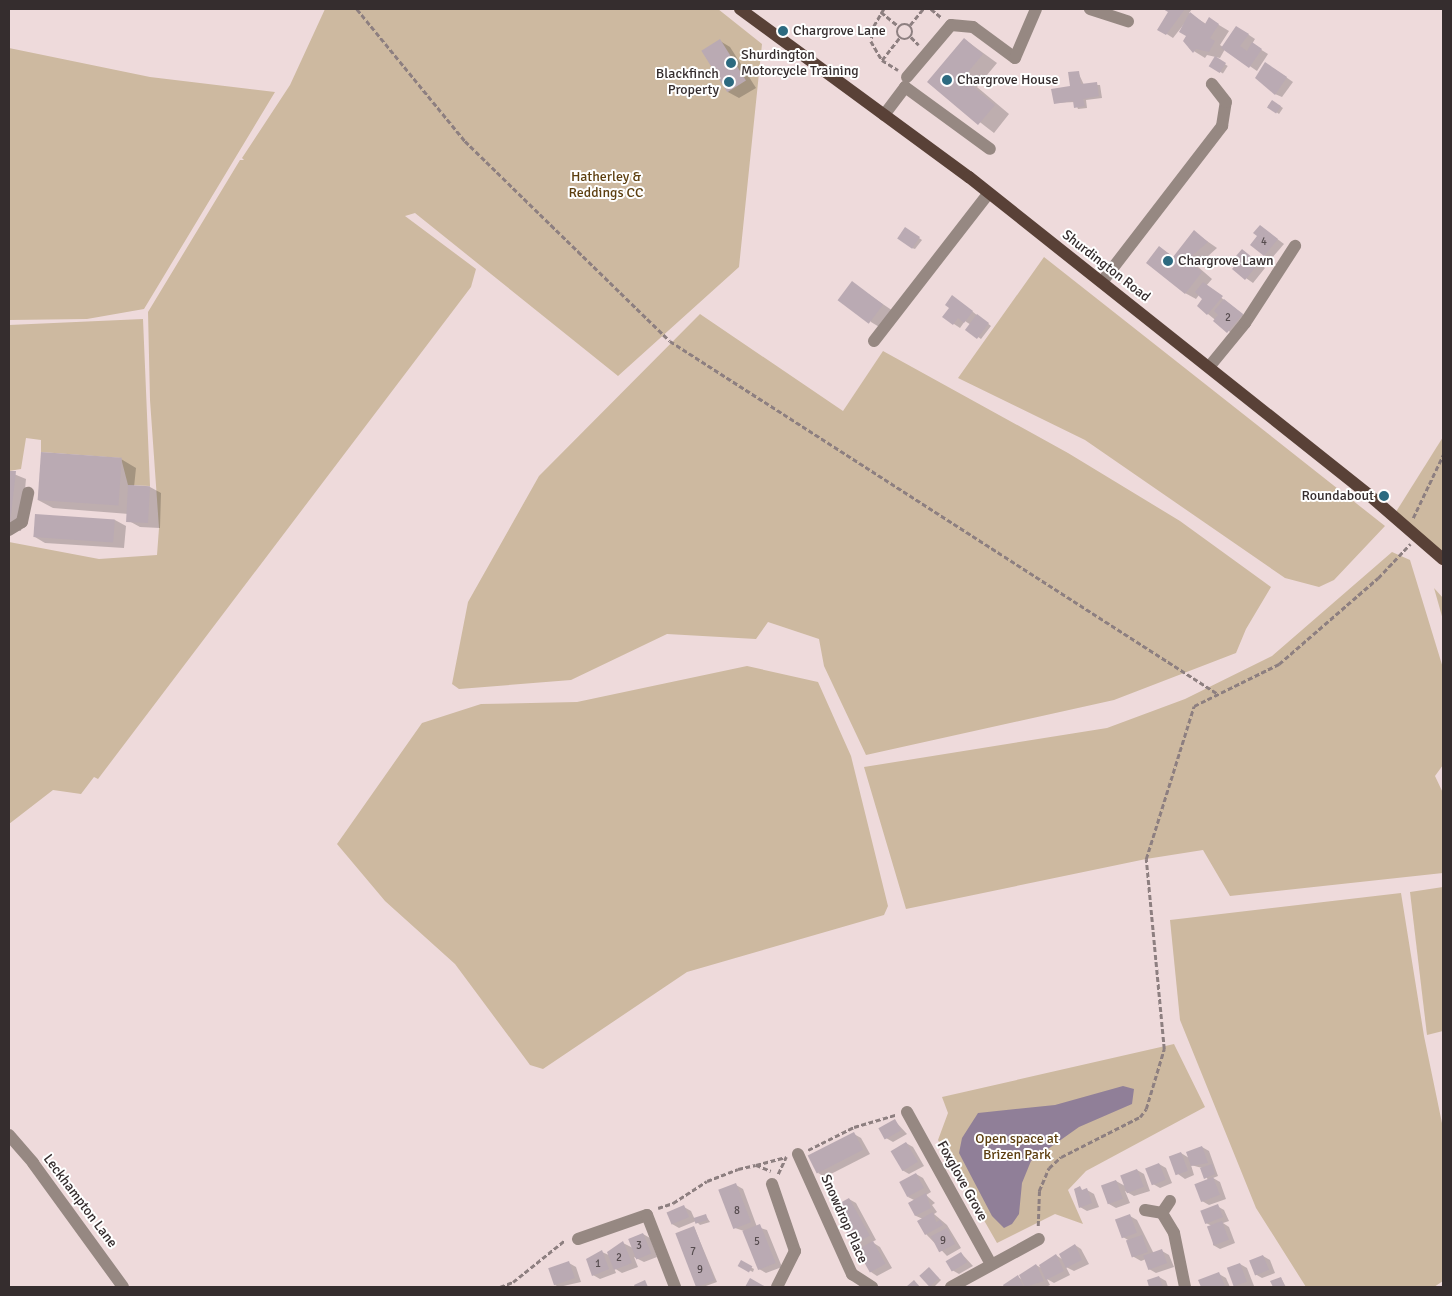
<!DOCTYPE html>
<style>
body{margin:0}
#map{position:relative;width:1452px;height:1296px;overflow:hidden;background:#eedadb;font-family:Signika,sans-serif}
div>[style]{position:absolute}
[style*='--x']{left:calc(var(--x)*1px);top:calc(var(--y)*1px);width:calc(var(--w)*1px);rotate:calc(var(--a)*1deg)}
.green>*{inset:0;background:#cdb9a0}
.water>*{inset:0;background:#907f98}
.shadow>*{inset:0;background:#0003;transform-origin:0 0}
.building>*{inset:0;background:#baaab3;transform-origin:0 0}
.path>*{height:2.5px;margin-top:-1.25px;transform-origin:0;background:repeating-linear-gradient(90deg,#8d7f80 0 5px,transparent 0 7.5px)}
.path>.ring{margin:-1.25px;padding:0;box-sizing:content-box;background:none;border:2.5px solid #8d7f80;border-radius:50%}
.minor>*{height:12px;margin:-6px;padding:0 6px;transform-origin:6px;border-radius:6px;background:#968882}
.major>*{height:12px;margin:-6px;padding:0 6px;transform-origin:6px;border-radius:6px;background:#594137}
.dots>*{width:14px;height:14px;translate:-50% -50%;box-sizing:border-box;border:2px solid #fff;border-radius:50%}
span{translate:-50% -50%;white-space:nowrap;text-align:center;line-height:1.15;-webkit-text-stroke:4px #fff;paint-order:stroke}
.number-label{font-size:11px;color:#564c4f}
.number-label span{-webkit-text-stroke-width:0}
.poi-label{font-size:14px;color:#352d2e}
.left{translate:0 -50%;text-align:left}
.right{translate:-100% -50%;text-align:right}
.park-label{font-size:14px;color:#5d3f10}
.street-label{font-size:14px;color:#352d2e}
.frame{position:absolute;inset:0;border:10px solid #352d2e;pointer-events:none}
</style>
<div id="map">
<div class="green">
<i style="clip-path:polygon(325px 9px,718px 9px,762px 44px,739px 267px,618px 376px,415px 213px,405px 216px,476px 269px,471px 287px,98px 779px,94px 777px,81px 794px,53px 790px,9px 824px,9px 542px,99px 559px,157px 555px,159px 528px,150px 400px,148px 312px,240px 160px,244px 160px,242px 158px,290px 85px)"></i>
<i style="clip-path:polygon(9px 48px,150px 77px,275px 92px,144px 309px,87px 319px,9px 320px)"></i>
<i style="clip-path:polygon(1044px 257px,1385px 526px,1334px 580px,1319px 587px,1285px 578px,1085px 440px,958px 378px)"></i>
<i style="clip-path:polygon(700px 314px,843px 411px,883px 351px,1068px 453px,1180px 521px,1271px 587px,1246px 629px,1236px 653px,1114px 700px,866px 755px,824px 666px,819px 639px,768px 622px,756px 639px,667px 634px,571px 680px,459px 689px,452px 684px,468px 602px,539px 476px)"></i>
<i style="clip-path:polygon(143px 319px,150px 486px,128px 485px,121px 458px,41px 452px,41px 440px,26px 438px,21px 469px,9px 471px,9px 325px)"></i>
<i style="clip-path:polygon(1443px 437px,1443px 559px,1394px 515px)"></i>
<i style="clip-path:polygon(1392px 552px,1410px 560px,1443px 668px,1443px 765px,1435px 776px,1443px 793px,1443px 873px,1230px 896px,1203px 850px,1146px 859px,906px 909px,864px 767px,1107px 728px,1185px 699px,1272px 656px)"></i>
<i style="clip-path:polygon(1434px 588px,1443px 598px,1443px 620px)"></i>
<i style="clip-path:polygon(747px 666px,818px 682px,851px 756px,888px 906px,884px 915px,687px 972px,543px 1069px,530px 1065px,455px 964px,385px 901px,337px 844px,422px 723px,481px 704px,577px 702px)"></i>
<i style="clip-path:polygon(1443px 887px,1443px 1031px,1427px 1035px,1410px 892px)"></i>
<i style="clip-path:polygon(1401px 893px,1424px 1036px,1443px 1128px,1443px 1281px,1434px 1287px,1306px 1287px,1256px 1208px,1180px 1020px,1170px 920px)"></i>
<i style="clip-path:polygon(1174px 1044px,1205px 1107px,1086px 1171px,1068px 1190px,1083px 1224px,1055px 1214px,997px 1243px,938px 1140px,948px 1113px,942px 1097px)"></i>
</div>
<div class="water">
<i style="clip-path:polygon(1123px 1086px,1134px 1089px,1132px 1104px,1079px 1127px,1031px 1161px,1022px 1183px,1019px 1214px,1012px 1224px,1004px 1228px,992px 1216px,959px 1153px,962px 1138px,978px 1113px,1055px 1105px)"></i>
</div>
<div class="shadow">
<i style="clip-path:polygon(1165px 9px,1192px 9px,1189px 13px,1206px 24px,1209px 19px,1229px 31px,1220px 45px,1223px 47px,1243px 31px,1255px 39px,1252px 44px,1268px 54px,1257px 71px,1225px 49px,1220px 58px,1207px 55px,1205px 58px,1189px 48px,1184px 24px,1173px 38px,1159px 29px,1170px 12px)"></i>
<i style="clip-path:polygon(964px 39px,997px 63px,977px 87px,1009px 114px,994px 133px,928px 82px)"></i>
<i style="clip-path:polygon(720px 41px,730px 47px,756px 88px,739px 98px,728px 92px)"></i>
<i style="left:1215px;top:58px;width:15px;height:9px;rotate:32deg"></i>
<i style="clip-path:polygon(1273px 68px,1293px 82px,1282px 97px,1275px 94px)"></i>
<i style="clip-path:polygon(1078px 72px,1084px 85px,1100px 85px,1102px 98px,1086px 100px,1087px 108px,1078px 109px,1075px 102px,1055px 103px,1072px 87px)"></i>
<i style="clip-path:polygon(1272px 101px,1283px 108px,1279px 114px,1268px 106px)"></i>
<i style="clip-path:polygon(1260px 226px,1284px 244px,1271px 259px,1264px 255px)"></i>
<i style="clip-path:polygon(906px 229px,922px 240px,915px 249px,912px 248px)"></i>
<i style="clip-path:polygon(1194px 232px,1217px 248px,1197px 266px,1212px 279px,1206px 286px,1249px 319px,1235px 336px,1208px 314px,1204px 299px,1199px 295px,1196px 299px,1185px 293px,1159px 247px,1174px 257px)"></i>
<i style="clip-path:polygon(1242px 250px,1265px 268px,1253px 283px,1233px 269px,1241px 259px)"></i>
<i style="clip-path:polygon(852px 283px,893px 311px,881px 328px,871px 322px)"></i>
<i style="clip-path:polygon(959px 301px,991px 326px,981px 339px,967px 329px,971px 325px,965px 321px,960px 328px,954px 324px,951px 307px)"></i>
<i style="clip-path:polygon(121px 459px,136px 468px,134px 487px,150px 487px,161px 493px,160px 528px,140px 527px,129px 521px,129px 514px,53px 508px,38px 500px)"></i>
<i style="clip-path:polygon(9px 472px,26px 479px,21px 531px,9px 529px)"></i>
<i style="clip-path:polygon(115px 520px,126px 526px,124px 548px,45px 543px,35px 537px)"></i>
<i style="clip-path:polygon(895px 1121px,907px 1134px,893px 1142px,886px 1138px)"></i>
<i style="clip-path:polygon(854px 1134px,861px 1138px,870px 1154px,825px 1177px,818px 1173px)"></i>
<i style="clip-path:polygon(906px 1143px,913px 1147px,924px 1166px,909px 1174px,902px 1170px)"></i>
<i style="clip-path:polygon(1202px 1147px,1209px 1151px,1218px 1176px,1213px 1178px,1220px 1182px,1226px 1199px,1209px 1205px,1202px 1201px,1208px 1180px,1202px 1168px,1191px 1165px,1194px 1175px,1185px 1179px,1178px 1174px,1181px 1153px,1189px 1158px)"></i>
<i style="clip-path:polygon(1159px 1164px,1166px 1168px,1172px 1183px,1160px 1188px,1153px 1184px)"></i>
<i style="clip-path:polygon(1137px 1170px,1144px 1174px,1150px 1191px,1134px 1196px,1125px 1191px,1130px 1203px,1116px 1208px,1109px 1204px,1116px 1181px,1125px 1186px)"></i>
<i style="clip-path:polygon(916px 1174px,923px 1178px,931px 1192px,926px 1195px,935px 1203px,932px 1205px,937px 1212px,934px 1214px,947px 1225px,961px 1248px,947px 1256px,926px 1234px,923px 1219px,916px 1216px,909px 1203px,914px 1200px,908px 1197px)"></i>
<i style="clip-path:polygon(736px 1185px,743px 1189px,757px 1227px,767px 1230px,782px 1267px,766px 1273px,759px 1269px,744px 1231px,735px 1228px)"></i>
<i style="clip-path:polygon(1075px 1190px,1087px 1190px,1094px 1194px,1099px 1207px,1087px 1211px,1080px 1207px)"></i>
<i style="clip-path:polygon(849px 1199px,856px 1203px,876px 1240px,872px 1242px,880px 1247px,892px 1268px,877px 1276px,871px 1272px,862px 1249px,854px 1244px)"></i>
<i style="clip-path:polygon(1217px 1206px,1224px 1210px,1229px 1221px,1223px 1223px,1229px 1227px,1235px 1243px,1220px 1249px,1213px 1245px,1212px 1226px,1206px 1223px)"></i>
<i style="clip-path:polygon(684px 1207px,691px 1211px,695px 1220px,706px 1216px,710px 1222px,700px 1225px,696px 1221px,679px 1228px,672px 1224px)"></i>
<i style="clip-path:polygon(1130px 1216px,1137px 1220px,1154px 1254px,1162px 1251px,1169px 1255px,1174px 1267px,1156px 1273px,1149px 1269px,1146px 1259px,1141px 1261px,1134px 1257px,1128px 1240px,1123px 1237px)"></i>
<i style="clip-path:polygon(694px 1227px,717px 1282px,703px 1287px,697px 1286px)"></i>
<i style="clip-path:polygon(643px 1234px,650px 1238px,657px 1257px,644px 1262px,634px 1257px,638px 1267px,622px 1273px,614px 1268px,616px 1273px,600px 1279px,593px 1275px,602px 1252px,611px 1256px,623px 1243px,633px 1248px)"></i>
<i style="clip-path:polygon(1075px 1245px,1081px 1249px,1089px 1264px,1074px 1271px,1066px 1267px,1070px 1275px,1054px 1283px,1047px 1279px,1050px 1285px,1046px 1287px,1005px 1287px,1018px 1277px,1023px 1280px,1036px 1265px,1043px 1269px,1056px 1255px,1063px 1260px)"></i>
<i style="clip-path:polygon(961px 1253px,973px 1266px,959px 1274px,952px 1270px)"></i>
<i style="clip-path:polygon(1263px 1256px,1270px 1260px,1275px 1273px,1262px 1278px,1255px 1274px)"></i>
<i style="clip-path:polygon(741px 1262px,754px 1269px,753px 1272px,739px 1265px)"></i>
<i style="clip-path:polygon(569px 1263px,576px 1267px,581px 1282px,559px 1287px,555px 1285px)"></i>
<i style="clip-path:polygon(1240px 1264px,1247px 1268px,1254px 1286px,1235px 1286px)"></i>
<i style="clip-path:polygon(929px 1269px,941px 1280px,934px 1287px,930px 1286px)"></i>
<i style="clip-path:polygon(1219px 1274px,1226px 1278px,1230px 1287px,1202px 1287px,1200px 1281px)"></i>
<i style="clip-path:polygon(1159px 1277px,1166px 1281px,1168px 1287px,1151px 1287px,1148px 1281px)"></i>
<i style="clip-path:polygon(1281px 1278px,1286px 1287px,1274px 1287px,1272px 1281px)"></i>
</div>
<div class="building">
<i style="clip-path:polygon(1163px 9px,1185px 9px,1166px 35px,1157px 30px,1168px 12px)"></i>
<i style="clip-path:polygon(1190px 12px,1205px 24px,1209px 17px,1219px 24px,1210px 38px,1215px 41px,1209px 52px,1196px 49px,1193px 53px,1183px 41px,1186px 36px,1179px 32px)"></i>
<i style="clip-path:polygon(1236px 26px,1249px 34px,1240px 46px,1247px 51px,1252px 42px,1262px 49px,1249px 68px,1221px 48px)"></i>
<i style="clip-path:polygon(964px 38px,983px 54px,963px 78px,995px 105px,978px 125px,927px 82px)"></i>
<i style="left:720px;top:39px;width:49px;height:22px;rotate:58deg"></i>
<i style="left:1215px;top:56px;width:13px;height:12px;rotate:32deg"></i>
<i style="clip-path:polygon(1265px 62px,1287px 77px,1275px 95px,1255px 78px)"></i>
<i style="clip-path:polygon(1079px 71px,1081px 84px,1097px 82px,1099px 96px,1083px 99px,1085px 106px,1074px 108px,1073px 101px,1054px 104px,1051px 89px,1070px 86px,1068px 72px)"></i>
<i style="left:1272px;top:100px;width:11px;height:9px;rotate:34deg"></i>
<i style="clip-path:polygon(1260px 225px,1278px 239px,1264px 256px,1250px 245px,1257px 236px,1253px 233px)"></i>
<i style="left:905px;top:227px;width:18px;height:14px;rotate:34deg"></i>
<i style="clip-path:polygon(1194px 230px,1208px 242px,1187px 260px,1202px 272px,1185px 294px,1146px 263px,1159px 246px,1173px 257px)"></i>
<i style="clip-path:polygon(1242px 249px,1259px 263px,1245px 280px,1232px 269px,1240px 259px,1236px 256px)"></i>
<i style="left:852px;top:281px;width:39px;height:24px;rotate:37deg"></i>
<i style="clip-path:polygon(1203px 282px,1223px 296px,1207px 315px,1197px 306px,1202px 299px,1195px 292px)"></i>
<i style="clip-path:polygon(952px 295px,973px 311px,964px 323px,958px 318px,953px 325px,942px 317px,949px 308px,945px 305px)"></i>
<i style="clip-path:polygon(1224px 299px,1243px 314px,1227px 333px,1213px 321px,1218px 315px,1214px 311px)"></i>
<i style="left:977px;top:314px;width:15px;height:20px;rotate:37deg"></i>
<i style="left:41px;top:452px;width:81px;height:48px;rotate:4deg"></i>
<i style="clip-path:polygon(9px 471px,16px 471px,10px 524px,9px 524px)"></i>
<i style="left:128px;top:485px;width:22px;height:37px;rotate:3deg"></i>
<i style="left:35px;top:514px;width:80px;height:23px;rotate:4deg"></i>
<i style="left:895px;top:1119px;width:13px;height:19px;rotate:61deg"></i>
<i style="left:854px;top:1132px;width:20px;height:52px;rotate:63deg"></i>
<i style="left:906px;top:1142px;width:23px;height:18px;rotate:59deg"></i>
<i style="clip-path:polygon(1202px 1146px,1208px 1163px,1191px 1166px,1186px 1152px)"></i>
<i style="left:1181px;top:1152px;width:20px;height:13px;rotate:70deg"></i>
<i style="left:1159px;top:1163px;width:18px;height:15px;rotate:68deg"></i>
<i style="clip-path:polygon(1212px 1164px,1215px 1174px,1204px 1179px,1200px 1168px)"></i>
<i style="left:1137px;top:1169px;width:19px;height:18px;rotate:69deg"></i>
<i style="left:916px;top:1173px;width:17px;height:19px;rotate:62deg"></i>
<i style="left:1213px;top:1177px;width:19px;height:20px;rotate:69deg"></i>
<i style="left:1116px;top:1180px;width:20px;height:16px;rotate:70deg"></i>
<i style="left:736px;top:1183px;width:42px;height:19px;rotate:69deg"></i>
<i style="clip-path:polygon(1080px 1186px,1082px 1190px,1087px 1188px,1092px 1203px,1079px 1208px,1074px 1189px)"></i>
<i style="clip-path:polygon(926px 1193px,931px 1208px,915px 1216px,908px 1203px)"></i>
<i style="left:849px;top:1198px;width:43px;height:19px;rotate:61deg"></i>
<i style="left:1218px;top:1204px;width:14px;height:19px;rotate:69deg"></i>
<i style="left:684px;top:1205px;width:13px;height:19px;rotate:67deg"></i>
<i style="clip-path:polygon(933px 1212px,936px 1222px,940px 1220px,943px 1225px,925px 1235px,917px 1221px)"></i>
<i style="left:706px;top:1214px;width:6px;height:13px;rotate:72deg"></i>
<i style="left:1130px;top:1214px;width:20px;height:16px;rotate:70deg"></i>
<i style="left:1222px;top:1221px;width:20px;height:16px;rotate:70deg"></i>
<i style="left:760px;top:1224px;width:42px;height:19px;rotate:68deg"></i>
<i style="left:694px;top:1226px;width:58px;height:20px;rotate:69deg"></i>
<i style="left:947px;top:1228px;width:18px;height:18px;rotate:63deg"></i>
<i style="left:643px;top:1233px;width:22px;height:16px;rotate:68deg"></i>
<i style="left:1142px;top:1235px;width:18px;height:17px;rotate:71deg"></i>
<i style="clip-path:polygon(623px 1241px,632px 1263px,614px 1270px,607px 1252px)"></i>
<i style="left:873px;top:1241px;width:26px;height:18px;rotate:61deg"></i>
<i style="clip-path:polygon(1075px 1244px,1082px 1260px,1066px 1268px,1059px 1254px)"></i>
<i style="left:1162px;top:1249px;width:15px;height:20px;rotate:70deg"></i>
<i style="clip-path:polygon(602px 1250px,609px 1269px,592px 1276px,586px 1259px)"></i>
<i style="left:961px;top:1252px;width:12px;height:18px;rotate:59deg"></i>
<i style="clip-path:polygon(1056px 1254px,1064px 1271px,1046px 1280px,1039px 1265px)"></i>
<i style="left:1263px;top:1255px;width:16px;height:15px;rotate:68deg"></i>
<i style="left:741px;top:1260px;width:13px;height:7px;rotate:29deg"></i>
<i style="left:569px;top:1261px;width:18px;height:22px;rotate:71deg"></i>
<i style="left:1240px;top:1263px;width:20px;height:14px;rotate:70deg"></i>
<i style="clip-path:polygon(1036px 1264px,1044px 1281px,1025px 1287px,1019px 1275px)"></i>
<i style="left:929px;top:1267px;width:15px;height:13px;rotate:48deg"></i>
<i style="clip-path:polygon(1219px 1272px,1225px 1286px,1201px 1287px,1198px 1280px)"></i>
<i style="clip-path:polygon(1018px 1275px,1024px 1287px,1004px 1287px,1003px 1285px)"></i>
<i style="clip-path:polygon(1159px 1276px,1163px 1287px,1149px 1287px,1147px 1280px)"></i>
<i style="clip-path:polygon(1281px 1277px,1285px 1287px,1273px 1287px,1270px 1281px)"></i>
<i style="clip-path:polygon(750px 1278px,766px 1287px,745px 1287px)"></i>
<i style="clip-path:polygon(645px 1280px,648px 1287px,635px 1287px,634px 1285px)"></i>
<i style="clip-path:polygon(914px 1280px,920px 1287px,906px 1287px)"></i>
</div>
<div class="path">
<i style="--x:357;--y:9;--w:171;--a:50.7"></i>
<i style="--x:465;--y:141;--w:286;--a:44.3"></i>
<i style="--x:670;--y:341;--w:652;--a:32.79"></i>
<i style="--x:884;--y:9;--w:20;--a:120"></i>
<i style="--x:874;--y:26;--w:15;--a:101"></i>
<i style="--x:871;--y:41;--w:22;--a:60"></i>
<i style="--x:882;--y:60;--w:19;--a:32"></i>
<i style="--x:931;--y:9;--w:14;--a:39"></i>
<i style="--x:881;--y:12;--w:22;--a:39"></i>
<i class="ring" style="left:897px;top:24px;width:13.5px;height:13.5px"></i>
<i style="--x:910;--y:25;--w:21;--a:-51"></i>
<i style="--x:911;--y:37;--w:11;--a:45"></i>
<i style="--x:882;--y:60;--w:28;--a:-52"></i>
<i style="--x:1413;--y:518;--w:70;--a:-64.5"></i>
<i style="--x:808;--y:1150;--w:51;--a:-26.6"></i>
<i style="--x:854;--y:1127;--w:43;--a:-16.3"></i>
<i style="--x:756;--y:1165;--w:31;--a:-15"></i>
<i style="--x:778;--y:1174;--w:19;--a:-65"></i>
<i style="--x:658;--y:1208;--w:16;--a:-18"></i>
<i style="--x:673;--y:1203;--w:40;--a:-32.9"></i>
<i style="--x:707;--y:1181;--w:33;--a:-21"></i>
<i style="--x:738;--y:1169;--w:18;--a:-13"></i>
<i style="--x:756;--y:1165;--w:16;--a:22"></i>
<i style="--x:1038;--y:1226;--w:35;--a:-88"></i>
<i style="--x:1039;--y:1191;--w:25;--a:-67"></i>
<i style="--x:1049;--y:1168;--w:16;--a:-43"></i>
<i style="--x:1061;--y:1157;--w:89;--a:-26.9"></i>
<i style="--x:1140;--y:1117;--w:10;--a:-53"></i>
<i style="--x:1146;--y:1109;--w:63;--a:-73.3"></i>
<i style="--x:1164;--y:1049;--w:191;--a:-95.4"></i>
<i style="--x:1146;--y:859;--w:160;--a:-72.6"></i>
<i style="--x:1194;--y:706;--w:95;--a:-26.3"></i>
<i style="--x:1279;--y:664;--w:131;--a:-41"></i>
<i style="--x:1378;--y:578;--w:47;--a:-46.7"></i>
<i style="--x:500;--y:1287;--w:14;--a:-21"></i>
<i style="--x:513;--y:1282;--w:67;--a:-38.9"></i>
</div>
<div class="minor">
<i style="--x:1090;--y:9;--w:40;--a:18"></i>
<i style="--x:907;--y:77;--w:68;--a:-49.8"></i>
<i style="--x:951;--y:25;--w:22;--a:5"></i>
<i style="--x:973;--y:27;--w:52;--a:36.4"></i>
<i style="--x:1015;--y:58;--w:53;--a:-66.8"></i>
<i style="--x:884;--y:115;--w:35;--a:-53"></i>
<i style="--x:905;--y:87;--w:105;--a:36.1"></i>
<i style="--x:1102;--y:282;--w:197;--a:-52.4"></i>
<i style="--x:1222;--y:126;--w:24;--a:-81"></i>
<i style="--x:1226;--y:102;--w:23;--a:-128"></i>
<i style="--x:874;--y:341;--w:187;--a:-52.2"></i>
<i style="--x:1209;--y:367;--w:57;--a:-50.7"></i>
<i style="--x:1245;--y:323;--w:92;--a:-57"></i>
<i style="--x:9;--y:530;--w:15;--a:-32"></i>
<i style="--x:22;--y:522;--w:30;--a:-78"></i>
<i style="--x:907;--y:1112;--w:174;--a:61.1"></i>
<i style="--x:9;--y:1135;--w:37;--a:49"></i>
<i style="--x:33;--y:1163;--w:153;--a:54"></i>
<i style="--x:798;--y:1154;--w:132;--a:65.8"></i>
<i style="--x:852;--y:1274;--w:24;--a:33"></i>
<i style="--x:772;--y:1184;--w:71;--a:71.1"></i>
<i style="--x:795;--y:1251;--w:40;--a:116.6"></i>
<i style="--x:1170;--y:1201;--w:14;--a:124"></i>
<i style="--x:1162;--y:1213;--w:23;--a:59"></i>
<i style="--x:1174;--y:1233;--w:55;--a:78.5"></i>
<i style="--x:1145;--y:1210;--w:17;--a:10"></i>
<i style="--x:578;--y:1239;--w:73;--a:-19.2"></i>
<i style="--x:647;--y:1215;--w:77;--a:68.7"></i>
<i style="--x:951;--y:1287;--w:100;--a:-28.6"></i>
</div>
<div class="major">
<i style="--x:740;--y:9;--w:284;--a:36.3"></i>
<i style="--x:969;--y:177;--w:511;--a:38.48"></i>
<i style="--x:1369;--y:495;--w:98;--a:40.9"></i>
</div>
<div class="dots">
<i style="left:783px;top:31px;background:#2c6a80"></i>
<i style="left:731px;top:63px;background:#2c6a80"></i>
<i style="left:947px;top:80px;background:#2c6a80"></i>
<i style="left:729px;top:82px;background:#2c6a80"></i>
<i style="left:1168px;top:261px;background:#2c6a80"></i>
<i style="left:1384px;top:496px;background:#2c6a80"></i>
</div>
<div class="number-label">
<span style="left:1264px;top:242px">4</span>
<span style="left:1228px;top:318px">2</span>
<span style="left:737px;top:1211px">8</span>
<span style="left:943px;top:1241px">9</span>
<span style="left:757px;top:1242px">5</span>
<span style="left:639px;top:1246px">3</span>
<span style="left:693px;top:1252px">7</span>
<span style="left:619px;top:1258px">2</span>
<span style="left:598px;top:1264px">1</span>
<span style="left:700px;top:1270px">9</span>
</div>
<div class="poi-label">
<span class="left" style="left:793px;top:31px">Chargrove Lane</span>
<span class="left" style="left:741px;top:63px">Shurdington<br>Motorcycle Training</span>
<span class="right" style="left:719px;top:82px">Blackfinch<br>Property</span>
<span class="left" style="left:957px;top:80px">Chargrove House</span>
<span class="left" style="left:1178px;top:261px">Chargrove Lawn</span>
<span class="right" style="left:1374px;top:496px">Roundabout</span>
</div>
<div class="park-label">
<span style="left:606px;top:185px">Hatherley &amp;<br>Reddings CC</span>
<span style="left:1017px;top:1147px">Open space at<br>Brizen Park</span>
</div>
<div class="street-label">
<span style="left:1106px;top:266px;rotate:38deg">Shurdington Road</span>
<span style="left:962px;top:1181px;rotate:61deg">Foxglove Grove</span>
<span style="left:80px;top:1201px;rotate:53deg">Leckhampton Lane</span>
<span style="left:844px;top:1219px;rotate:66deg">Snowdrop Place</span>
</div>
<div class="frame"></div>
</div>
